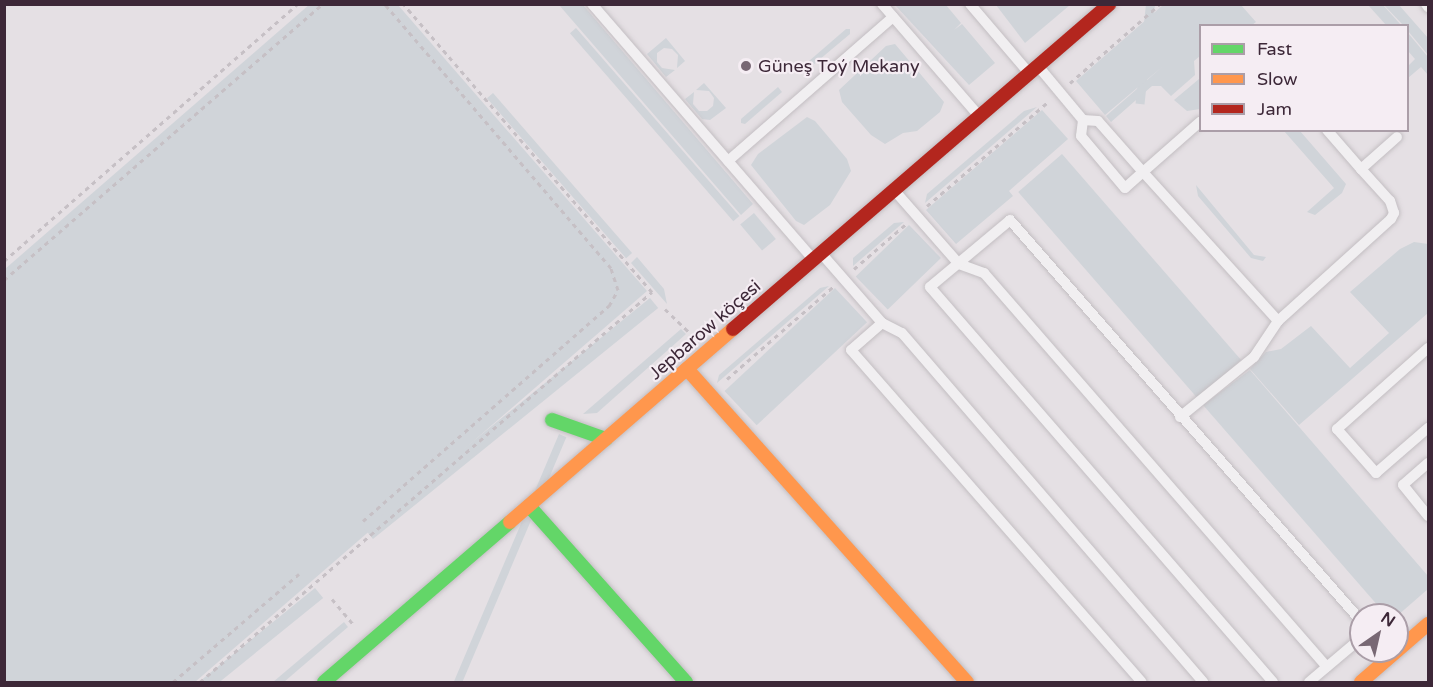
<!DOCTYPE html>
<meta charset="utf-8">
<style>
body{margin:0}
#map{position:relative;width:1433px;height:687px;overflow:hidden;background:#e5e0e4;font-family:"Varela Round",sans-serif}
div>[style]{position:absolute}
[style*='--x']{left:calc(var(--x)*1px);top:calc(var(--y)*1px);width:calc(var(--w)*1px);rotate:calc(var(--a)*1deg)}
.green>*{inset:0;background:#d0d4d9;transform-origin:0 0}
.path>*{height:3px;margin-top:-1.5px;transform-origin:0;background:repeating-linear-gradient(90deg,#c6c0c5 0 4.5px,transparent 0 9px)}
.roads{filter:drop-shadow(0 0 2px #c3bec2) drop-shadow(0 0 2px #c3bec2)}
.lane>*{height:10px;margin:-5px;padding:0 5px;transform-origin:5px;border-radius:5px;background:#f1eff1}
.fast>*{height:14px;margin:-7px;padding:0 7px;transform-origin:7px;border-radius:7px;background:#63d668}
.slow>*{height:14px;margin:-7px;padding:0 7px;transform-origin:7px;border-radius:7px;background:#ff974d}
.jam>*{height:14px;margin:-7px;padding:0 7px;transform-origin:7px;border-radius:7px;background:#b3261e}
.dots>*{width:16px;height:16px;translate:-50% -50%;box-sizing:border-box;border:3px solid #f5edf3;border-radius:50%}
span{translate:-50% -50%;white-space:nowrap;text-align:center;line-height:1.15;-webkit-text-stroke:4.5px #f5edf3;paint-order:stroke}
.poi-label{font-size:18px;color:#3d2838}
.left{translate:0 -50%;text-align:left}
.street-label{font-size:18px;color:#3d2838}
.frame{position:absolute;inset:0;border:6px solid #3d2838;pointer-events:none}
.legend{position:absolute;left:1199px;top:24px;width:210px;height:108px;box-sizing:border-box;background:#f5edf3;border:2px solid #ab9ea8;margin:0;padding:8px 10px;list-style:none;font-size:18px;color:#3d2838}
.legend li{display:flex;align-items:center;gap:12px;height:30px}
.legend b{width:30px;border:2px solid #ab9ea8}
.north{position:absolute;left:1349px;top:603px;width:60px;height:60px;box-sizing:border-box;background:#f5edf3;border:2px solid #ab9ea8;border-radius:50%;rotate:34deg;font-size:16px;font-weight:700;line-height:24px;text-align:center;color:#3d2838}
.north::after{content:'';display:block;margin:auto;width:21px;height:27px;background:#786874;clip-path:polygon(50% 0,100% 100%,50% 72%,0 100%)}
</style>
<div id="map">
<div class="green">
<i style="clip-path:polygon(310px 4px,398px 5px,647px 291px,195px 682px,5px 682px,5px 269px)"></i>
<i style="left:1146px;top:4px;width:9px;height:100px;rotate:6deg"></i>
<i style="clip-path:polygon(559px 5px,583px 5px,753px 204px,741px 215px)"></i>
<i style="clip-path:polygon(895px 5px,946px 5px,961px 23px,954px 30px,962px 24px,995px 63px,969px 85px)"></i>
<i style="clip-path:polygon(996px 5px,1070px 5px,1025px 43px)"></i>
<i style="clip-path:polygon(1163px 5px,1241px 5px,1256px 22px,1252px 25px,1200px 26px,1200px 56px,1194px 61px,1195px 75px,1171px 96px,1161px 86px,1152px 86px,1111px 122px,1106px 116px,1162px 67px,1105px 115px,1076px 81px)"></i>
<i style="clip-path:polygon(1368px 5px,1383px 5px,1401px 25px,1386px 25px)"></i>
<i style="clip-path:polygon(1384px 5px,1399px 5px,1428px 38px,1428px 55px,1408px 31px,1408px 26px,1403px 25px)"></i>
<i style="left:576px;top:28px;width:249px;height:8px;rotate:49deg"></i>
<i style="clip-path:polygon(846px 29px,850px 29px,850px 34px,813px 65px,809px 61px)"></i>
<i style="clip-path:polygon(1408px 33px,1428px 57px,1428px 75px,1421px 67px,1408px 78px,1408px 66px,1415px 59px,1408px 51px)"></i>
<i style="clip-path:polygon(666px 38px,685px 61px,677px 68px,678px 55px,672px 49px,664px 48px,657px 53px,657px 62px,662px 68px,675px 70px,666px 77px,647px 54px)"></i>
<i style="clip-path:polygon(895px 44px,944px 102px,940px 112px,917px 131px,903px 133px,885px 144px,871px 135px,842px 102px,839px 90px,886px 46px)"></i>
<i style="clip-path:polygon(1199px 79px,1200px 109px,1187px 111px,1174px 100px)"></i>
<i style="clip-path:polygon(704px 83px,726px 108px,710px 120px,702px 119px,685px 99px,694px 92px,693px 104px,699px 111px,707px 111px,713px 106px,714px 98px,709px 91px,696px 90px)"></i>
<i style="clip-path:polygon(778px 87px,782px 92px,745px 124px,741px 123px,741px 119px)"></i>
<i style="left:493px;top:93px;width:212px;height:8px;rotate:49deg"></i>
<i style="clip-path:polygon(1037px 107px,925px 203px,927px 194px,1024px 111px)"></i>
<i style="clip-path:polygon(1042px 110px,1068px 139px,1009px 191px,1013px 196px,956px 244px,926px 210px)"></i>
<i style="clip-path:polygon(807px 117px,815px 121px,847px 159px,851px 171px,830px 205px,804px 225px,796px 221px,751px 165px,758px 154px)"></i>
<i style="clip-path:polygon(1284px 131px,1300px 131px,1346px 184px,1342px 193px,1315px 215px,1307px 212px,1334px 188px)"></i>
<i style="left:1062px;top:154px;width:273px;height:58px;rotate:49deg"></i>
<i style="clip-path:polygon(1196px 185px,1254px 255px,1266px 257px,1263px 261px,1251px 258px,1198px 196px)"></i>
<i style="left:754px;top:213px;width:34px;height:18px;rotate:50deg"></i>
<i style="clip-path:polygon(904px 222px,853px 266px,853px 258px,894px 223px)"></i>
<i style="left:909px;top:225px;width:46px;height:74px;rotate:46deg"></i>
<i style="clip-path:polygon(1414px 242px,1428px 244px,1428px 313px,1299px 425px,1250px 369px,1266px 352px,1281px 349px,1311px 326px,1350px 368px,1389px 333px,1350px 292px,1400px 249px)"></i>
<i style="clip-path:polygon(637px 257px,664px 289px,667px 304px,631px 263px)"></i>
<i style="clip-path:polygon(829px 286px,717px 383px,719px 375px,820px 288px)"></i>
<i style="left:835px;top:288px;width:47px;height:151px;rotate:47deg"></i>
<i style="left:650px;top:298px;width:13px;height:367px;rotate:51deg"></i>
<i style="clip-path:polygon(681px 329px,686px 334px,597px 413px,583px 414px)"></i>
<i style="clip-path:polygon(1250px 370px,1428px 576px,1428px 589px,1397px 616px,1386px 615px,1203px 405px)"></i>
<i style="left:559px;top:434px;width:8px;height:275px;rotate:23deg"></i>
<i style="left:315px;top:588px;width:13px;height:145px;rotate:51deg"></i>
<i style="clip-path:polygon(344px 622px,348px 627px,284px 682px,273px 682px)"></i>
</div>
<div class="path">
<i style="--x:1070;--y:83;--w:120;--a:-41.3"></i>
<i style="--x:927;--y:206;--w:161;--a:-40.7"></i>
<i style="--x:4;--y:261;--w:390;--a:-41.2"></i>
<i style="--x:854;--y:269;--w:69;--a:-40.9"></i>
<i style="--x:4;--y:280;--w:422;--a:-40.9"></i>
<i style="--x:665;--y:309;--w:37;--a:44"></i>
<i style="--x:727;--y:379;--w:140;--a:-41"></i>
<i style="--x:363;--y:521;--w:327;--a:-41.2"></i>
<i style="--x:609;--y:306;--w:18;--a:-61"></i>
<i style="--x:618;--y:290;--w:23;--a:-108"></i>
<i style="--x:611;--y:268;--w:348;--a:-130.6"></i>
<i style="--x:332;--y:599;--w:34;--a:50"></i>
<i style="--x:173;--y:682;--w:166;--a:-40.6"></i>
<i style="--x:200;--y:682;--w:597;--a:-40.79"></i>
<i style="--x:652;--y:292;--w:381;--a:-130.8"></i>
</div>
<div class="roads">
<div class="lane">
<i style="--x:592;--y:4;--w:336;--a:49.1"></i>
<i style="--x:882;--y:4;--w:148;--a:49.1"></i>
<i style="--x:970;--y:4;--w:91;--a:49.5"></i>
<i style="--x:1426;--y:4;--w:4;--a:56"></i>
<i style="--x:1038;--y:66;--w:70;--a:50.2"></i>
<i style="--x:1083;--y:120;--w:15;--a:4"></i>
<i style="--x:1098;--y:121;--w:68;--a:48.6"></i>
<i style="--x:1143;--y:172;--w:76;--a:-41.3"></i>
<i style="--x:1083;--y:120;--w:16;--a:97"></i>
<i style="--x:1081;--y:136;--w:68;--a:49.8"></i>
<i style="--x:1125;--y:188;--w:24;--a:-42"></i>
<i style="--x:1143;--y:172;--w:201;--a:47.8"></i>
<i style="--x:1278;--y:321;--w:152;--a:-42.1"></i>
<i style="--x:1391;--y:219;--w:7;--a:-63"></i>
<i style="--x:1394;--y:213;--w:13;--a:-108"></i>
<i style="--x:1390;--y:201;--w:43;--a:-132.2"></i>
<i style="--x:1327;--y:130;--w:52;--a:48.9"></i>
<i style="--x:1361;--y:169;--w:48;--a:-41.6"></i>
<i style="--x:728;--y:161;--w:219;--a:-41.1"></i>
<i style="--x:894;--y:190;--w:98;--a:48.7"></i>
<i style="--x:959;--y:264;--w:27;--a:20"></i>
<i style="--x:984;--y:273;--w:522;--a:48.96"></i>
<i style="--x:821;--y:253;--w:93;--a:48.9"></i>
<i style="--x:882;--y:323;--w:22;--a:27"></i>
<i style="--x:902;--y:333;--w:461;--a:49.2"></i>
<i style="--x:882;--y:323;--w:41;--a:138.9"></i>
<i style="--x:851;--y:350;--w:441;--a:48.8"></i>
<i style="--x:1428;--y:348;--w:122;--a:138.3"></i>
<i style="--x:1337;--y:429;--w:59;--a:48.4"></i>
<i style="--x:1376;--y:473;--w:69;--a:-40.9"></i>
<i style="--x:1180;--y:417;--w:95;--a:-39"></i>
<i style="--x:1254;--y:357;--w:43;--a:-56.3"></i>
<i style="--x:1428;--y:463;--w:33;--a:139"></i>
<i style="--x:1403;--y:485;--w:40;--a:51"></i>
<i style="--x:1273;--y:682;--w:523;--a:-130.97"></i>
<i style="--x:930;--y:287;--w:104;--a:-39.9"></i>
<i style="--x:1010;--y:220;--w:533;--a:48.8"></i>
<i style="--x:1309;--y:682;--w:68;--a:-40.2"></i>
</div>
<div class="fast">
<i style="--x:552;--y:420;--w:57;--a:19.4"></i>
<i style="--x:529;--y:506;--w:236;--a:48.3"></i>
<i style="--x:324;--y:682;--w:245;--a:-40.7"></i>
</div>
<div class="slow">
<i style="--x:687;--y:369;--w:420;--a:48.2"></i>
<i style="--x:510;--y:522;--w:295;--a:-40.9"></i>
<i style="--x:1361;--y:682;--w:89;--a:-40.9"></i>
</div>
<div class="jam">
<i style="--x:733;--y:329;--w:497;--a:-40.8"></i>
</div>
</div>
<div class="dots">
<i style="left:746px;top:66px;background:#786874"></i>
</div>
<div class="poi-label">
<span class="left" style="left:758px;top:66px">Güneş Toý Mekany</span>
</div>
<div class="street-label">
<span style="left:705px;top:330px;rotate:-41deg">Jepbarow köçesi</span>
</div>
<div class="frame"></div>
<ul class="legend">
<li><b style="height:8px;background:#63d668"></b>Fast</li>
<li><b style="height:8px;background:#ff974d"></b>Slow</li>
<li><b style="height:8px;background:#b3261e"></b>Jam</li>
</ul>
<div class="north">N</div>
</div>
